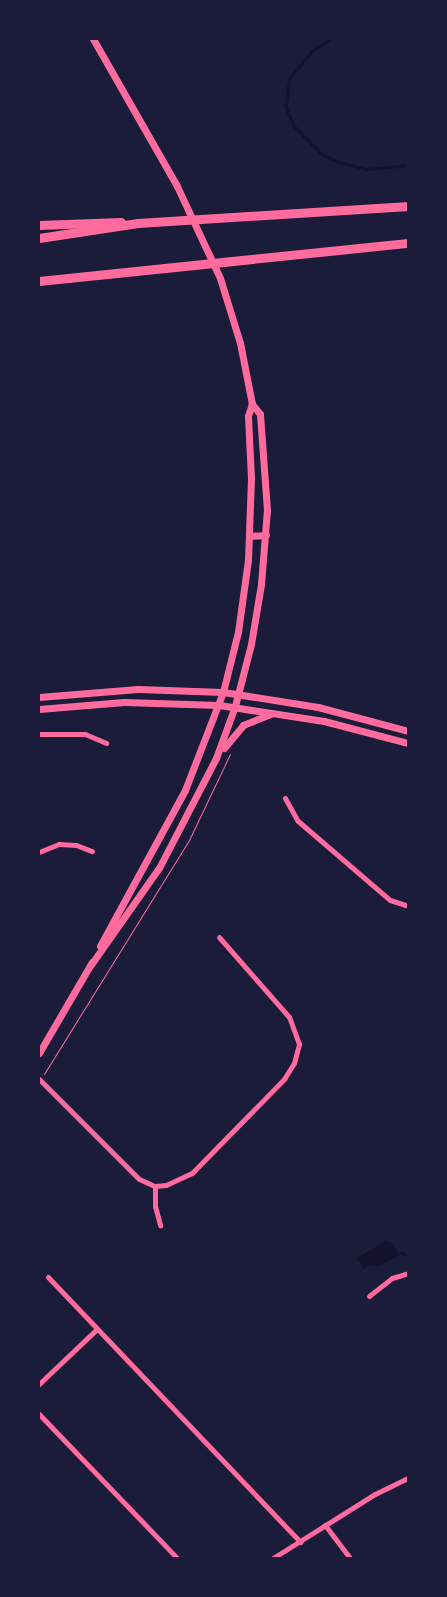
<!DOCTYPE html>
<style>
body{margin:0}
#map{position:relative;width:447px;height:1597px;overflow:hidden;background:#1b1b3a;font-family:Poppins,sans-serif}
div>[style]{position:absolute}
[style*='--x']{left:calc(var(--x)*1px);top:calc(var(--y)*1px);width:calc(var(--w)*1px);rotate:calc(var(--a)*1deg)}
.water>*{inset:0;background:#12122b}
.stream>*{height:2.5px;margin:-1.25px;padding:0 1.25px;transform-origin:1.25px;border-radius:1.25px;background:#12122b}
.path>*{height:1px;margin:-0.5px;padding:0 0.5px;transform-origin:0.5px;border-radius:0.5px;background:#ff6b9d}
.minor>*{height:5px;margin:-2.5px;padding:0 2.5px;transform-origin:2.5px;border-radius:2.5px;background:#ff6b9d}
.secondary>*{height:7px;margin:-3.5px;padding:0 3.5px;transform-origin:3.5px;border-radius:3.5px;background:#ff6b9d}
.motorway>*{height:9px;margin:-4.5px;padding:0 4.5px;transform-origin:4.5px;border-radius:4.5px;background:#ff6b9d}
span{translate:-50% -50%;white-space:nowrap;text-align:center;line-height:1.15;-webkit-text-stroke:4.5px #1b1b3a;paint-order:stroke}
.frame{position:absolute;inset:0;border:40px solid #1b1b3a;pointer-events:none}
</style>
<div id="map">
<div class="water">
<i style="clip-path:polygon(386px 1241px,392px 1243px,399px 1255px,380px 1266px,370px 1265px,363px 1269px,357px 1258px)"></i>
</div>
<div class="stream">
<i style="--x:331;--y:39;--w:23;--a:146"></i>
<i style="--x:312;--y:52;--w:34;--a:130"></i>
<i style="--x:290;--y:78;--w:29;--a:98"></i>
<i style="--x:286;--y:107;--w:21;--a:67"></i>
<i style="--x:294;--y:126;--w:41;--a:45"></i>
<i style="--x:323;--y:155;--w:17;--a:24"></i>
<i style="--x:339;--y:162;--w:30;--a:14"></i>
<i style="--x:368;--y:169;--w:40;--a:-5.7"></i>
<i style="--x:400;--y:1253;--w:8;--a:14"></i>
</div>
<div class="path">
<i style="--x:44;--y:1074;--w:275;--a:-58.2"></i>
<i style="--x:189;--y:840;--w:95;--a:-64.5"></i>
</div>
<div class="minor">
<i style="--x:39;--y:734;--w:46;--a:0"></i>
<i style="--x:85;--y:734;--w:23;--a:23"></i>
<i style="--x:285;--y:798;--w:26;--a:61"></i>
<i style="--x:298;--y:821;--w:121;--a:40.7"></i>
<i style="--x:390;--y:900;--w:19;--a:18"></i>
<i style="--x:39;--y:852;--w:22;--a:-22"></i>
<i style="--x:59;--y:844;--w:17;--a:3"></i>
<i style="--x:76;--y:845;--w:17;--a:21"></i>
<i style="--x:39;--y:1079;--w:141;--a:45"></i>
<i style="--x:139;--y:1179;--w:17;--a:24"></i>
<i style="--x:155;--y:1186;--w:11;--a:-5"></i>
<i style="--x:166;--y:1185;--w:29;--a:-25"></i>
<i style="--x:192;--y:1173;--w:132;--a:-45.6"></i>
<i style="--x:284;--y:1079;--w:19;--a:-58"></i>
<i style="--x:294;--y:1063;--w:20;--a:-75"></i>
<i style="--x:299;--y:1044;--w:29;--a:-110"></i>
<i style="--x:289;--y:1017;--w:106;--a:-131.2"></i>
<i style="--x:155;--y:1186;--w:20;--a:90"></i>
<i style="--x:155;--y:1206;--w:20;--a:75"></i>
<i style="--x:48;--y:1277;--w:366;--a:46.4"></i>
<i style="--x:369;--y:1296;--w:29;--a:-38"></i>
<i style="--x:392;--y:1278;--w:17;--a:-17"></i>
<i style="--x:39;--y:1384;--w:80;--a:-43.5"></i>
<i style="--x:39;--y:1414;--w:199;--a:46.2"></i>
<i style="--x:325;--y:1525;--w:41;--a:52.9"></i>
<i style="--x:273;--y:1558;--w:120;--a:-32.1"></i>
<i style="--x:375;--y:1494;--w:37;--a:-26"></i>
</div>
<div class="secondary">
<i style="--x:250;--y:536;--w:16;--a:-4"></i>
<i style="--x:39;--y:697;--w:99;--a:-4.6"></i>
<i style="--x:138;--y:689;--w:85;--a:2"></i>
<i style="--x:223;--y:692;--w:96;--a:9"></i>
<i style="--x:318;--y:707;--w:93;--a:14.9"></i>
<i style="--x:39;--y:709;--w:85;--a:-4.7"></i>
<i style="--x:124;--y:702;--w:95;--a:1.8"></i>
<i style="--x:219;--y:705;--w:106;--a:8.7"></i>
<i style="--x:324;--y:721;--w:87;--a:14.7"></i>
<i style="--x:224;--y:748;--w:30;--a:-50"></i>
<i style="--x:243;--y:725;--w:31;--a:-22"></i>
<i style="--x:100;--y:946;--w:178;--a:-61.4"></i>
<i style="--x:185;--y:790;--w:105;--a:-68.8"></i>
<i style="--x:223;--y:692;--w:62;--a:-76"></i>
<i style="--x:238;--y:632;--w:73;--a:-82.1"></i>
<i style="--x:248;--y:560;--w:82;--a:-87.9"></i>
<i style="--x:251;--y:478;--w:62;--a:-92.8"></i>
<i style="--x:248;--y:416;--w:13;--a:-72"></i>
<i style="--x:90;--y:966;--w:120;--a:-54.9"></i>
<i style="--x:159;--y:868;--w:124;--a:-62.6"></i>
<i style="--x:216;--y:758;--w:55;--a:-69.9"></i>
<i style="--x:235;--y:706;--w:64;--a:-75.5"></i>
<i style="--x:251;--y:644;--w:61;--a:-80.5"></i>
<i style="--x:261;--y:584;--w:74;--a:-85.4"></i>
<i style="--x:267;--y:510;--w:96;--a:-94.2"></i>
<i style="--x:260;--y:414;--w:13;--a:-129"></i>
<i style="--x:252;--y:404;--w:62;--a:-101.1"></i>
<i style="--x:240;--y:343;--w:68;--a:-107.1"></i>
<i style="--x:220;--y:278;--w:102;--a:-115.1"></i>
<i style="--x:177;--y:186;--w:169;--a:-119.7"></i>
<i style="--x:39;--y:1053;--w:105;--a:-59.8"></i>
</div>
<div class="motorway">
<i style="--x:39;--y:225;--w:82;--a:-2.1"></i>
<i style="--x:39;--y:238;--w:100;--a:-8.6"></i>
<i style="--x:138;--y:223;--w:271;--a:-3.6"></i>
<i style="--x:39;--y:281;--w:371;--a:-5.9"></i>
</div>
<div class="frame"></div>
</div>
